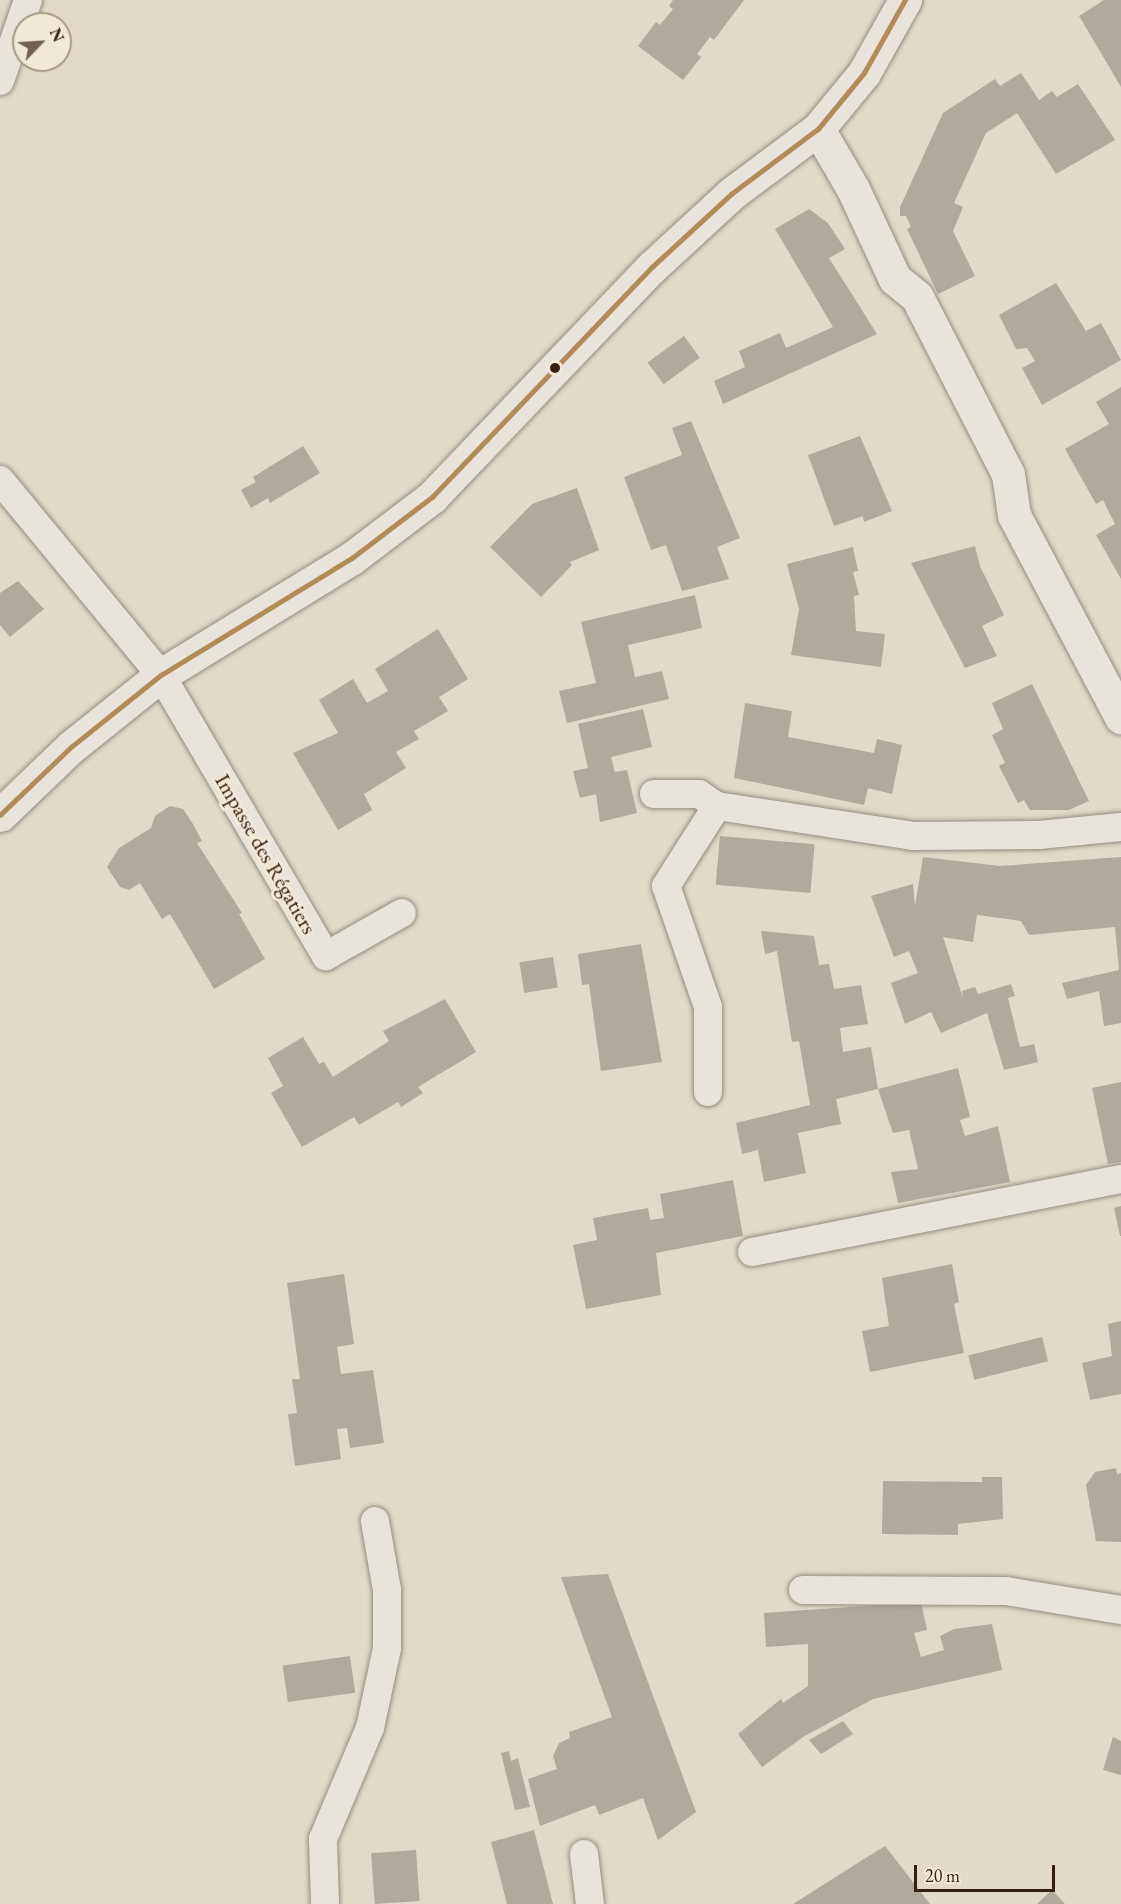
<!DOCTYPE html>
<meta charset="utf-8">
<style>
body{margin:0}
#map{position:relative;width:1121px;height:1904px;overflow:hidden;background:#e1daca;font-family:"EB Garamond",serif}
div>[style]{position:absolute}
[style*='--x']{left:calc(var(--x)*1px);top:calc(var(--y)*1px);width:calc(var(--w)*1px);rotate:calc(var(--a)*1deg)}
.building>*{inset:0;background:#b0a99e;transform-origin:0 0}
.roads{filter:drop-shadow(0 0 2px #958e83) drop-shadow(0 0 2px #958e83)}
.lane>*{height:28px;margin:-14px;padding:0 14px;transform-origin:14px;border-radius:14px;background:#e8e4dc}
.street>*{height:33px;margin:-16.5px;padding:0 16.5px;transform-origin:16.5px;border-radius:16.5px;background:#e8e4dc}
.bus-1>*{height:4.5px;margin:-2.25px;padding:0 2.25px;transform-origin:2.25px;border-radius:2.25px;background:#b38b57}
.dots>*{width:16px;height:16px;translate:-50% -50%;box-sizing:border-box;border:3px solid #f1e9d7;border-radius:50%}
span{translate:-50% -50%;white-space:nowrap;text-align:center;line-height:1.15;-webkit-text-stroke:6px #f1e9d7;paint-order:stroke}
.street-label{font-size:22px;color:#362011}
.north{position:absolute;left:12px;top:12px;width:60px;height:60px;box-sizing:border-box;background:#f1e9d7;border:2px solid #a69988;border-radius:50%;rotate:65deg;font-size:16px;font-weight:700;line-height:24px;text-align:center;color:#362011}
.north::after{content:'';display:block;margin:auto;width:21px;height:27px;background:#726152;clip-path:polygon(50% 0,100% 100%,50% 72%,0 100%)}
.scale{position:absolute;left:914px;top:1865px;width:141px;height:27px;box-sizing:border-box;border:3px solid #362011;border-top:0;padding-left:8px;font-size:18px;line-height:21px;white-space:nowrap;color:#362011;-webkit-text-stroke:4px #f1e9d7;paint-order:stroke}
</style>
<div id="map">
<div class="building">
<i style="clip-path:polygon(673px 0,744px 0,714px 40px,710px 37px,697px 54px,701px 57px,683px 80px,638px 46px,656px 22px,660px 25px,673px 9px,669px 6px)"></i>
<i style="clip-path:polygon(1104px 0,1121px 0,1121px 87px,1079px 16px)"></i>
<i style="clip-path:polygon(1021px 73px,1039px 100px,1052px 91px,1057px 97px,1078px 84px,1115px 140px,1056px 174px,1017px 113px,986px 133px,954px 203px,963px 207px,953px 231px,975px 276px,938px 294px,907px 229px,911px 227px,906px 216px,900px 216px,900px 207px,943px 113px,995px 79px,1000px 86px)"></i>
<i style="clip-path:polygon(809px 209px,828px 223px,845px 249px,829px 258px,877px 334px,723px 404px,714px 381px,745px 367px,739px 351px,780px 333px,786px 348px,833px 327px,775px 229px)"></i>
<i style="clip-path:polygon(1056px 283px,1086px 331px,1101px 323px,1121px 360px,1042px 405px,1022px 368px,1035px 361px,1027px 348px,1016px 349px,999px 315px)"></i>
<i style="left:684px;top:336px;width:27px;height:45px;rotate:54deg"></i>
<i style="clip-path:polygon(1121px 387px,1121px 579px,1096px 535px,1115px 524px,1103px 500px,1096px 504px,1065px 449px,1109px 424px,1096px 402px)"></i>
<i style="clip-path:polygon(691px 421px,740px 538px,717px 547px,729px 579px,682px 591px,666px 545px,651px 550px,624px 477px,682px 455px,672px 428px)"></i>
<i style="clip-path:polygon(860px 436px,892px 511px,864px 522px,863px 516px,834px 526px,808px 455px)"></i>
<i style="clip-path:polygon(303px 446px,320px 473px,270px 503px,268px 498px,251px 508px,241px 490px,256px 482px,253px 477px)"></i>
<i style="clip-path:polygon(577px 488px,599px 550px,570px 562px,572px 565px,541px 597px,490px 547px,532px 504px)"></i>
<i style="clip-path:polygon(975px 546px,980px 566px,1004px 615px,982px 626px,997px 656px,965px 668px,911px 563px)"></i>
<i style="clip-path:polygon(853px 547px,858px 571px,853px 572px,859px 595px,854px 596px,856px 631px,885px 634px,881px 667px,791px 655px,799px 609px,787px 564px)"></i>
<i style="clip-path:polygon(18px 581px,44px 609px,10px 637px,0 625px,0 593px)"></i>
<i style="clip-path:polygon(695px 595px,702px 628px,628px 645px,635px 677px,662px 671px,669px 699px,567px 723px,559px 691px,596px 683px,581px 622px)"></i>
<i style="clip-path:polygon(438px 629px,468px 679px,439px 697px,448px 711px,414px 731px,419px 739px,396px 752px,406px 768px,364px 794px,372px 810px,338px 830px,293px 753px,338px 733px,319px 700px,353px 679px,367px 703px,388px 691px,375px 669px)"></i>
<i style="clip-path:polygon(1032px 684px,1089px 801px,1069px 810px,1030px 810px,1024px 800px,1018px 803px,999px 766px,1005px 763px,992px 735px,1003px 729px,992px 703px)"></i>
<i style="clip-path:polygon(745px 703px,792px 711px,788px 737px,874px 753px,877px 739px,902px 745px,892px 794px,868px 788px,864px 805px,734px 778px)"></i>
<i style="clip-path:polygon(643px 709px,652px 747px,611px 757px,615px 772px,627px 770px,637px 813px,600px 822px,596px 794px,580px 798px,573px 771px,588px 768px,578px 724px)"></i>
<i style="clip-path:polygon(170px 806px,183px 809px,193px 824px,202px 841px,197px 843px,242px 913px,239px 914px,265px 959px,214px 989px,170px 914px,162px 919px,140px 883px,129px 890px,120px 887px,107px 867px,119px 848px,151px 828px,155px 816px)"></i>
<i style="left:720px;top:836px;width:95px;height:49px;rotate:5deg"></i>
<i style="clip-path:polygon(923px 857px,1000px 866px,1121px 857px,1121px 1023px,1104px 1026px,1099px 991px,1067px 999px,1062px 983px,1119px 970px,1115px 927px,1029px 935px,1021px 921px,977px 915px,973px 942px,943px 937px,963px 998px,962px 991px,975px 987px,978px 994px,1011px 984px,1015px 996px,1008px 998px,1020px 1047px,1034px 1044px,1038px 1062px,1004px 1070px,987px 1013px,941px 1033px,931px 1012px,905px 1024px,891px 983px,918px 973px,909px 951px,894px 957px,871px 896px,913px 884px,915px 906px)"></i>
<i style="clip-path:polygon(761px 931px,814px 936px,819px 965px,829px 964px,834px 989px,861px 985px,868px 1024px,840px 1028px,843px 1052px,871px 1047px,878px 1089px,958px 1068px,970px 1117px,960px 1120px,965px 1136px,998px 1126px,1010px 1182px,898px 1203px,891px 1172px,918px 1169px,909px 1130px,893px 1133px,878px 1089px,836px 1099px,841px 1124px,798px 1133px,806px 1173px,764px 1182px,758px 1150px,742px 1154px,736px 1123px,810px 1105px,799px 1041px,792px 1042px,777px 951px,765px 954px)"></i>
<i style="clip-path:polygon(641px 944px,662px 1062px,601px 1071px,589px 984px,582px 985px,578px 954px)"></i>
<i style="left:553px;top:957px;width:31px;height:34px;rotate:81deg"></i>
<i style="clip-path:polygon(445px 999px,476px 1052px,418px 1087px,423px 1093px,401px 1107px,398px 1102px,359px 1125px,354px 1117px,302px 1147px,271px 1093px,283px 1086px,268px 1058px,303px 1037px,319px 1064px,324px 1062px,333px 1077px,389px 1041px,383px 1031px)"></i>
<i style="clip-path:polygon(1121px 1082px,1121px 1162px,1108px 1164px,1092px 1088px)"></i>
<i style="clip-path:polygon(733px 1180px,743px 1236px,656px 1253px,661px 1295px,586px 1309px,573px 1245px,597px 1240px,593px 1218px,648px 1208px,650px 1220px,664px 1218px,660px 1194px)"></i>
<i style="clip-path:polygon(1121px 1206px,1121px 1236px,1120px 1236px,1114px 1208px)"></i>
<i style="clip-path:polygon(952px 1264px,959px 1302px,954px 1304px,964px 1353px,870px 1372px,862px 1331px,889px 1326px,882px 1278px)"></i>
<i style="clip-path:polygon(344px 1274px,354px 1344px,337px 1347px,341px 1374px,373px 1370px,384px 1443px,350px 1448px,347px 1428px,337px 1429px,341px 1459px,295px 1466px,288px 1414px,297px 1413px,292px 1379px,300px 1379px,287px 1283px)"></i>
<i style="clip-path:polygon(1121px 1321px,1121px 1394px,1090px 1400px,1082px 1363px,1112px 1356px,1108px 1324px)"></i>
<i style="left:1042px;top:1337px;width:25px;height:76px;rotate:76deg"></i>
<i style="clip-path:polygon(1116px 1468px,1117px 1474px,1121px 1473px,1121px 1542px,1096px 1541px,1086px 1485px,1095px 1472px)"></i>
<i style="clip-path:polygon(982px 1477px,1002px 1477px,1003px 1519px,958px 1524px,958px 1535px,882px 1534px,883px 1481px,982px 1482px)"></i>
<i style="clip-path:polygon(608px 1574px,696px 1812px,658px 1840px,643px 1798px,599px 1815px,595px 1805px,540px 1826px,528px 1779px,557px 1769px,553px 1756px,559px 1743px,570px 1738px,569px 1732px,612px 1717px,561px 1577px)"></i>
<i style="clip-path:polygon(921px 1602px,927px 1630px,914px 1633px,921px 1657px,944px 1650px,940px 1636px,954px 1629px,992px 1624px,1002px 1670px,873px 1699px,803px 1737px,762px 1767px,738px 1734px,781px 1699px,783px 1703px,808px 1686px,808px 1644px,766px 1647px,764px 1613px)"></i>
<i style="left:350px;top:1656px;width:37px;height:68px;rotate:82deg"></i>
<i style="clip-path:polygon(843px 1721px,853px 1734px,821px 1754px,809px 1740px)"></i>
<i style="clip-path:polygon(1113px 1737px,1121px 1741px,1121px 1775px,1103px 1770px)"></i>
<i style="clip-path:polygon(509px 1751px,511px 1761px,518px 1758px,530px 1807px,515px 1810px,501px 1753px)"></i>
<i style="clip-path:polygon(534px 1830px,553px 1904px,507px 1904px,491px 1842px)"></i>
<i style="clip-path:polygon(885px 1846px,930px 1904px,793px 1904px,864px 1859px)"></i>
<i style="left:416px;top:1850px;width:51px;height:45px;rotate:86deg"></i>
<i style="clip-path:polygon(1052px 1890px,1065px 1904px,1037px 1904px)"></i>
</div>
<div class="roads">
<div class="lane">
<i style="--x:0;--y:81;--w:86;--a:-70.9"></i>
<i style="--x:0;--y:480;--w:253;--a:50.5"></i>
<i style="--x:161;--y:675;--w:326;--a:59.6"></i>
<i style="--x:326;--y:956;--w:87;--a:-29.5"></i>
<i style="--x:654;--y:794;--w:45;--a:0"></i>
<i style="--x:699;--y:794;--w:22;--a:34"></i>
<i style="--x:708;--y:1092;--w:85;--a:-90"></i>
<i style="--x:708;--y:1007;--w:128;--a:-109.1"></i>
<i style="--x:666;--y:886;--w:95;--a:-57.5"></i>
<i style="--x:717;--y:806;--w:198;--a:8.7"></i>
<i style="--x:913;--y:836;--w:126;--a:-0.5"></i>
<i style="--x:1039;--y:835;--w:82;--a:-5.6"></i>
<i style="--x:752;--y:1252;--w:376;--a:-11.2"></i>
<i style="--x:803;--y:1590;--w:203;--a:0.3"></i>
<i style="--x:1006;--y:1591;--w:117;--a:9.4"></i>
<i style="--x:584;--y:1854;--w:50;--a:83.2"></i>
<i style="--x:325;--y:1904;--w:65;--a:-91.8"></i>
<i style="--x:323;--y:1839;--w:121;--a:-67.1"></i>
<i style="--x:370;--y:1728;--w:82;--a:-78"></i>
<i style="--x:387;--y:1648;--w:58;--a:-90"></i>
<i style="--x:387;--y:1590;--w:70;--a:-99.9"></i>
</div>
<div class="street">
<i style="--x:818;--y:129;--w:69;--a:59.7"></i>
<i style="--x:853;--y:189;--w:99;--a:65"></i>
<i style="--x:895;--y:279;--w:28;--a:39"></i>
<i style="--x:917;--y:297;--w:199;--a:62.8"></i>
<i style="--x:1008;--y:474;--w:41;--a:81.7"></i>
<i style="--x:1014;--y:515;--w:229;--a:62.1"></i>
<i style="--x:0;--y:815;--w:98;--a:-43.8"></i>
<i style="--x:71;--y:747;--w:115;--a:-38.7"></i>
<i style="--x:161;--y:675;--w:224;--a:-31.5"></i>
<i style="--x:352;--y:558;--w:101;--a:-37.3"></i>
<i style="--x:432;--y:497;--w:318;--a:-46.3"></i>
<i style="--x:652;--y:267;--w:108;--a:-42.7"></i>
<i style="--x:731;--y:194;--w:109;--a:-36.8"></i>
<i style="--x:818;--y:129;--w:72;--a:-50.6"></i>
<i style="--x:864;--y:73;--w:84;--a:-60.7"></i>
</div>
</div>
<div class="bus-1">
<i style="--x:0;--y:815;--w:98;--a:-43.8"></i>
<i style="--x:71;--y:747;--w:115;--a:-38.7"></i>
<i style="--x:161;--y:675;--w:224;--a:-31.5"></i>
<i style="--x:352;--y:558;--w:101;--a:-37.3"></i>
<i style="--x:432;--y:497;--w:318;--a:-46.3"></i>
<i style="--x:652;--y:267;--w:108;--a:-42.7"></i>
<i style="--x:731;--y:194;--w:109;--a:-36.8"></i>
<i style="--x:818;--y:129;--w:72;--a:-50.6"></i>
<i style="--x:864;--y:73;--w:84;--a:-60.7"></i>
</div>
<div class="dots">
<i style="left:555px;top:368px;background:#362011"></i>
</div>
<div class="street-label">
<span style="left:266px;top:854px;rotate:60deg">Impasse des Régatiers</span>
</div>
<div class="north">N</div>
<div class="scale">20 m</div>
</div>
